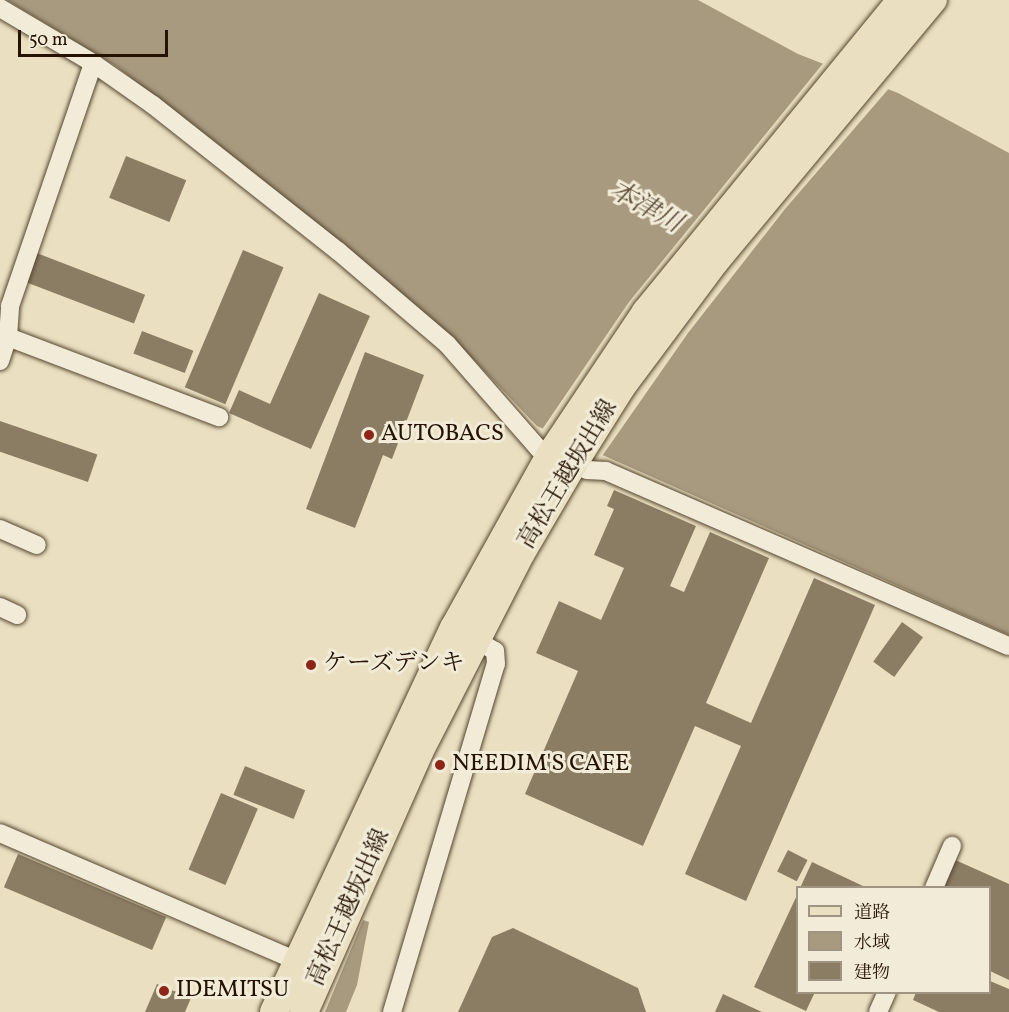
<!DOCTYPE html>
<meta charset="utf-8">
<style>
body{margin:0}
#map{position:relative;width:1009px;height:1012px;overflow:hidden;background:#eae0c1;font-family:Vollkorn,"Noto Serif JP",serif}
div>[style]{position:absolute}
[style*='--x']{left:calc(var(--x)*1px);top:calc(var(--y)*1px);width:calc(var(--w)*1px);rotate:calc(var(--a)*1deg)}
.water>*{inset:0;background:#a79a7f}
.pier>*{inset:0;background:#eae0c1}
.building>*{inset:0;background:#8b7d64;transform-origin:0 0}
.roads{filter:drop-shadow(0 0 2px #564630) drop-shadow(0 0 2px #564630)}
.street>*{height:18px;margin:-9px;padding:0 9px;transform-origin:9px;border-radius:9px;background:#f1ebd7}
.primary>*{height:28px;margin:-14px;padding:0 14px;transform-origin:14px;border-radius:14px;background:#eae0c1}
.dots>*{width:16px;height:16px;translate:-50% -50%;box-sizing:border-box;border:3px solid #f1ebd7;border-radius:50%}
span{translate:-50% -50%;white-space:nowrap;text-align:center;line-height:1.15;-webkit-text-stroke:6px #f1ebd7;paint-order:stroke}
.poi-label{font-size:24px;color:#251200}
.left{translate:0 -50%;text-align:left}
.street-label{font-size:24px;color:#251200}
.water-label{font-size:26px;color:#604f39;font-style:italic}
.legend{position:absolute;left:796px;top:886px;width:195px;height:108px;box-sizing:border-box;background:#f1ebd7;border:2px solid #9f9481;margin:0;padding:8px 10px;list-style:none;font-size:18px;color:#251200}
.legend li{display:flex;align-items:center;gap:12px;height:30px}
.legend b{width:30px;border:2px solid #9f9481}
.scale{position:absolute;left:18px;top:30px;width:150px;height:27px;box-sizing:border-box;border:3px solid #251200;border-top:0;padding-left:8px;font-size:18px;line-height:21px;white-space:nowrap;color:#251200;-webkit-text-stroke:4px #f1ebd7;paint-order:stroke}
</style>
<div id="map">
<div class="water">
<i style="clip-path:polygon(7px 0,698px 0,798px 54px,898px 93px,1009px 153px,1009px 635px,537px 426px,469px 355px,360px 259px,225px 150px,116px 66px)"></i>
<i style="clip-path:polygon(363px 920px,369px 922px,357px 985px,346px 1012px,325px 1012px)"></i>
</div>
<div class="pier">
<i style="clip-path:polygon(825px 61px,891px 86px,785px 209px,688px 333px,600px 459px,541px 431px,629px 302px)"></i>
</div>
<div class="building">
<i style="left:126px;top:156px;width:65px;height:45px;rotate:22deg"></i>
<i style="left:243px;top:250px;width:44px;height:149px;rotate:23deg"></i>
<i style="left:34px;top:252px;width:119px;height:31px;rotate:21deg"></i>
<i style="clip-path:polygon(319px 293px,370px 316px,311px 449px,229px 413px,239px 390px,270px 404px)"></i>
<i style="left:142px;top:331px;width:55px;height:24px;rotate:21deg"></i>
<i style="clip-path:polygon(365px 352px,424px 375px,392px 459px,383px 455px,355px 528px,306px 509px)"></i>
<i style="left:0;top:421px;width:103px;height:29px;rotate:19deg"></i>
<i style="clip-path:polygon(614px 490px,696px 526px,670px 586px,684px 592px,710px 532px,769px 558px,706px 703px,751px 723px,814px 578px,875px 605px,746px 901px,685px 874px,741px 746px,695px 726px,643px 846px,525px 794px,578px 671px,536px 653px,559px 601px,601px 620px,624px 568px,594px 555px,614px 509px,607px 506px)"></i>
<i style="left:902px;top:622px;width:26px;height:49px;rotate:36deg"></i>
<i style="left:245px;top:766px;width:65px;height:31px;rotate:22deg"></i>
<i style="left:221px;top:793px;width:40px;height:83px;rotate:23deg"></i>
<i style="left:788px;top:850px;width:22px;height:24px;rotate:27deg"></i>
<i style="left:18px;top:854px;width:161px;height:36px;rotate:23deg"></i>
<i style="clip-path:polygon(953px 859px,1009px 884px,1009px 980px,990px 971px,990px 888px,940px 888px)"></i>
<i style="clip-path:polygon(812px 862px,863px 886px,862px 888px,800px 888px)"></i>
<i style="clip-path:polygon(798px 893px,798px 992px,815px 992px,806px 1011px,754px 987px)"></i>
<i style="clip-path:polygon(513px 928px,638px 988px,646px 1012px,458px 1012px,492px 937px)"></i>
<i style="clip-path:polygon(990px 981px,1009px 989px,1009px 1012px,939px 1012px,913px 1000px,916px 992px,990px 992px)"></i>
<i style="clip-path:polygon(157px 984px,191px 998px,185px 1012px,145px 1012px)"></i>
<i style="clip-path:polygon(723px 994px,762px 1012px,715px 1012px)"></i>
</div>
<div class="roads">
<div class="street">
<i style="--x:0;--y:8;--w:108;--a:30.6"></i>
<i style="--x:93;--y:63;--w:73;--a:35"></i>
<i style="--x:153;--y:105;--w:236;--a:38.3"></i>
<i style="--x:338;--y:251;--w:143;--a:40.5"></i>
<i style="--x:447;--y:344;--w:140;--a:48.8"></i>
<i style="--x:539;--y:449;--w:52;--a:23.6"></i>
<i style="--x:587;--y:470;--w:19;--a:3"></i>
<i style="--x:606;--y:471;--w:439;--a:23.5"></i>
<i style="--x:8;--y:337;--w:226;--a:20.8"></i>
<i style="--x:0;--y:361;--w:25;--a:-72"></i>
<i style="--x:8;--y:337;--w:31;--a:-86"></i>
<i style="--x:10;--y:306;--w:257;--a:-71.1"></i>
<i style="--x:0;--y:529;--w:40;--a:23.4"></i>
<i style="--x:0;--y:607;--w:19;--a:25"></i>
<i style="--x:0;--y:833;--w:334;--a:23.3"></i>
<i style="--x:934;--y:888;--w:46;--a:-66.8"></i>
<i style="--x:392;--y:1012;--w:363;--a:-73.4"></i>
<i style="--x:496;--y:664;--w:13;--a:-94"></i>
<i style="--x:495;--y:651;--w:30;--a:-150"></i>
<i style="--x:878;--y:1012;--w:22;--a:-66"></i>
</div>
<div class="primary">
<i style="--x:274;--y:1012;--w:424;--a:-64.9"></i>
<i style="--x:454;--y:628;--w:199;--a:-60.9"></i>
<i style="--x:551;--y:454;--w:171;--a:-56.2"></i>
<i style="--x:646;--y:312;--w:403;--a:-50.7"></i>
<i style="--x:304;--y:1012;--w:284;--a:-66.1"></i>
<i style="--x:419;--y:752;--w:224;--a:-62.9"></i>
<i style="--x:521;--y:553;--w:103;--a:-59.7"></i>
<i style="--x:573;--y:464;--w:92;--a:-57.9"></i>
<i style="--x:622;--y:386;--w:157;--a:-53.3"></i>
<i style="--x:716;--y:260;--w:339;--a:-50.2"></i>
</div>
</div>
<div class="dots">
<i style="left:369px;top:435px;background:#8f2418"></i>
<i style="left:311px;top:665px;background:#8f2418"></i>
<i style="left:440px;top:765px;background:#8f2418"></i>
<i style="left:164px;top:991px;background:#8f2418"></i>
</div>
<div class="poi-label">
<span class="left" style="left:381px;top:435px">AUTOBACS</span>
<span class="left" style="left:323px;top:665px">ケーズデンキ</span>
<span class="left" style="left:452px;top:765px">NEEDIM'S CAFE</span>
<span class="left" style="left:176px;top:991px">IDEMITSU</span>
</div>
<div class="street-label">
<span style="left:569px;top:475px;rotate:-59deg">高松王越坂出線</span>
<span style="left:350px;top:908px;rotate:-66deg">高松王越坂出線</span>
</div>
<div class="water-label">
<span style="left:645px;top:208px;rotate:29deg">本津川</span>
</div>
<ul class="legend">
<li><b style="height:8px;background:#eae0c1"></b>道路</li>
<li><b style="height:16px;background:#a79a7f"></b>水域</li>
<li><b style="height:16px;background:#8b7d64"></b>建物</li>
</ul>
<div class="scale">50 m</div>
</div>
